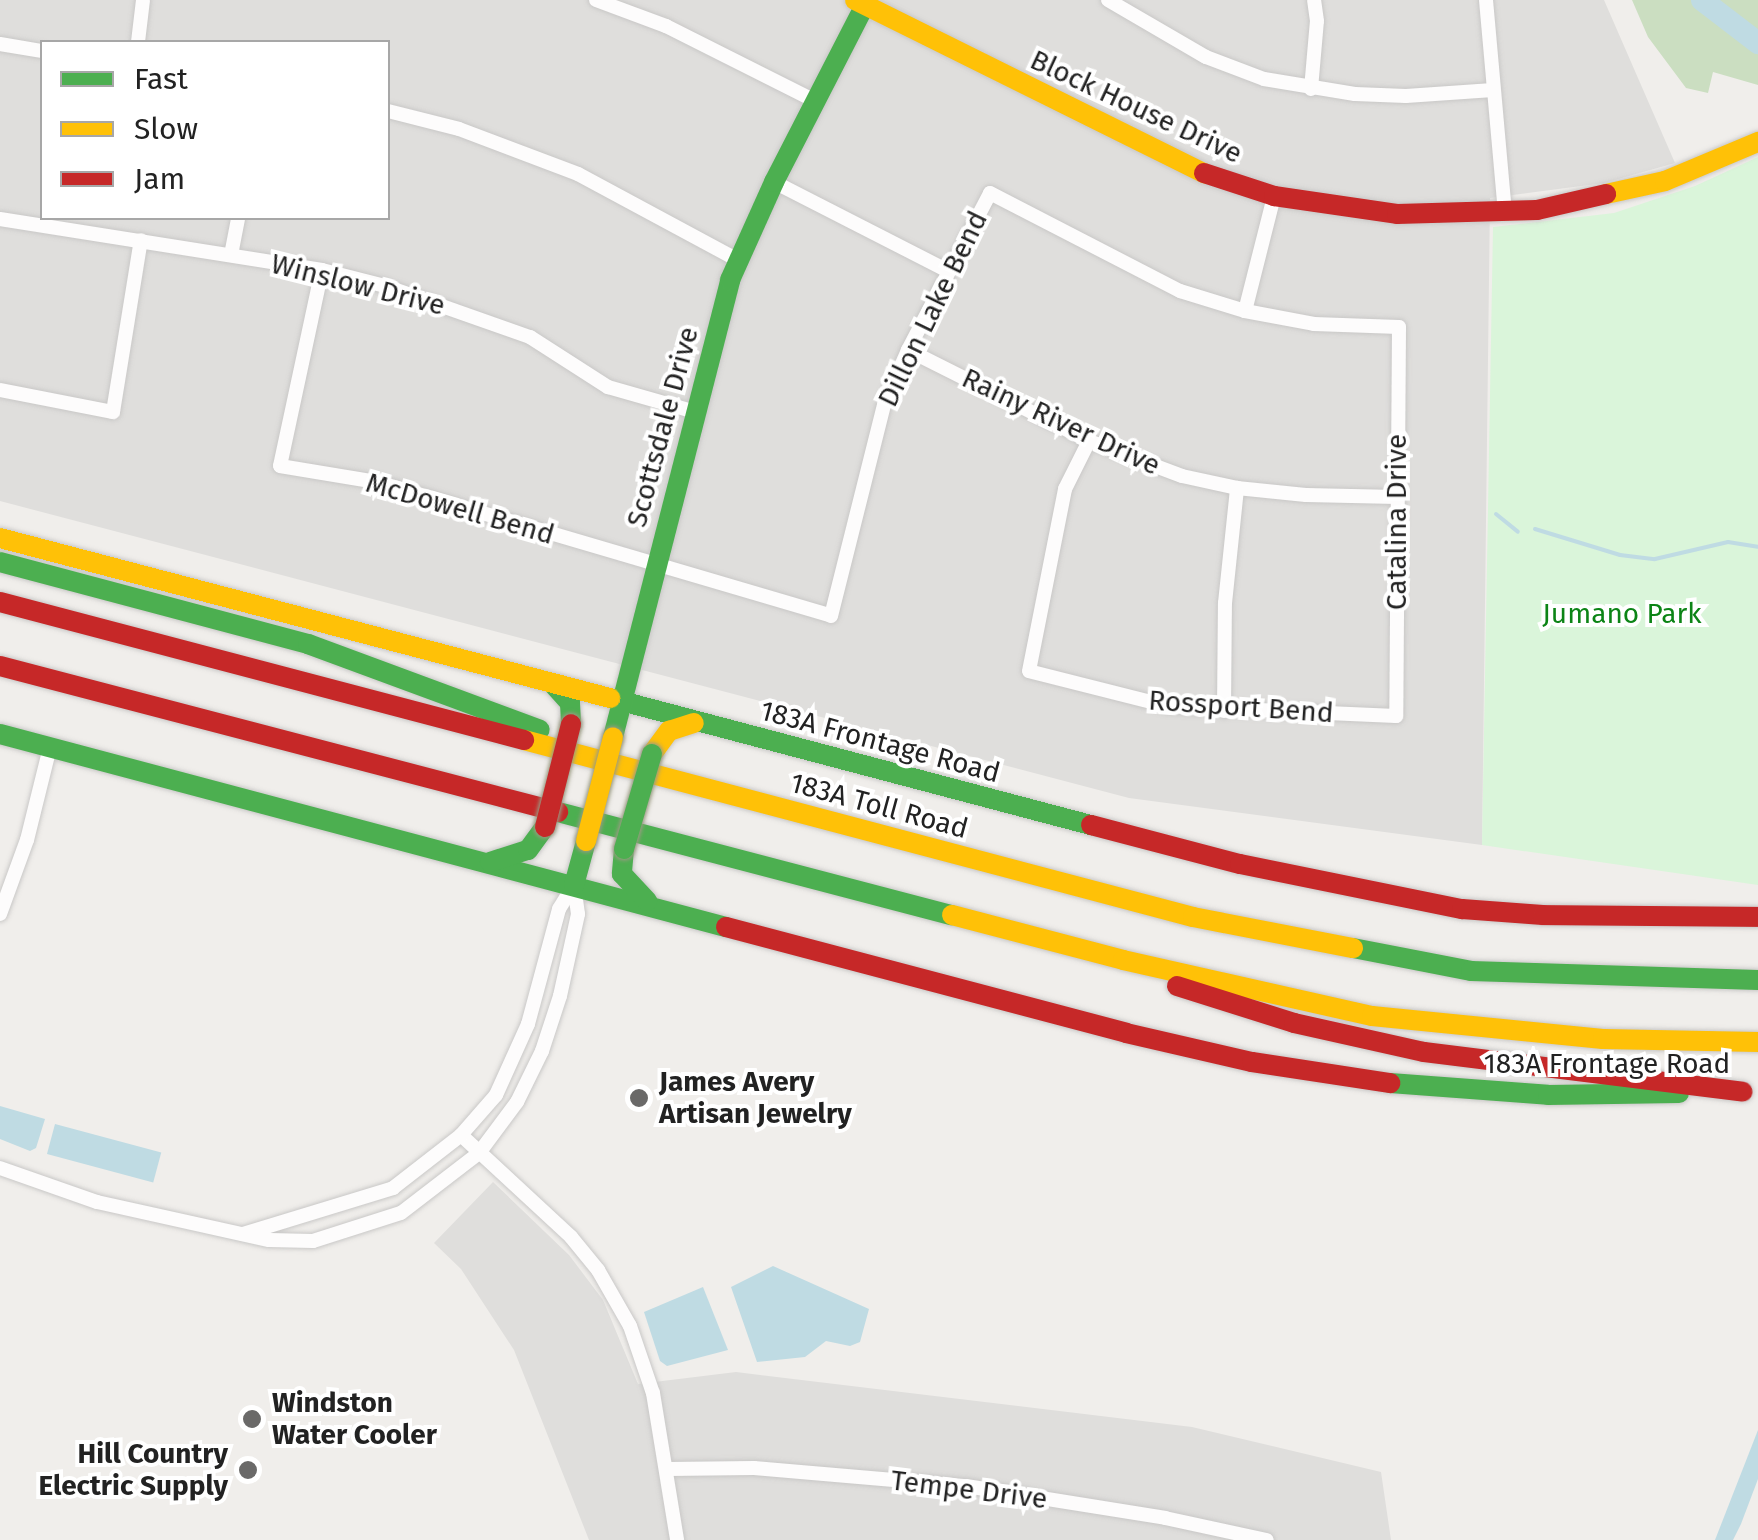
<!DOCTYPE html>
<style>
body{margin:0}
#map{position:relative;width:1758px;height:1540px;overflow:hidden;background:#f0eeeb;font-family:"Fira Sans",sans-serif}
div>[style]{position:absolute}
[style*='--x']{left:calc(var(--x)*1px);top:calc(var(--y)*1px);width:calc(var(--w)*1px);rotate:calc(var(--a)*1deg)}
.residential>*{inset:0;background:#dfdedc}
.forest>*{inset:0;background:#cbdec1}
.park>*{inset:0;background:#daf5da}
.water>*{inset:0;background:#bfdbe3;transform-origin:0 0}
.stream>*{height:4px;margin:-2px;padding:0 2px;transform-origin:2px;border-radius:2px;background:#bfdbe3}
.river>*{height:22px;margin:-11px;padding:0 11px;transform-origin:11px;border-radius:11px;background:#bfdbe3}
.roads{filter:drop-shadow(0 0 2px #c9c8c7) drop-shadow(0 0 2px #c9c8c7)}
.street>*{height:14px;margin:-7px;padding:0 7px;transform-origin:7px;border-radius:7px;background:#fdfcfc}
.fast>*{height:20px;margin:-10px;padding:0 10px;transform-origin:10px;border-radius:10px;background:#4caf50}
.slow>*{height:20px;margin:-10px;padding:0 10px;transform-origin:10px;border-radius:10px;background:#ffc107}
.jam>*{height:20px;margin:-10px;padding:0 10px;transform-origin:10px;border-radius:10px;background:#c62828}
.bridges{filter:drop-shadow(0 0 2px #999a82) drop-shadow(0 0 2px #999a82)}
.fast-bridge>*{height:20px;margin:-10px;padding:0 10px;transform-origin:10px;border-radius:10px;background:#4caf50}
.slow-bridge>*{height:20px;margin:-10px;padding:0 10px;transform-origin:10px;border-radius:10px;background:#ffc107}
.jam-bridge>*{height:20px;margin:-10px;padding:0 10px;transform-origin:10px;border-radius:10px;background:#c62828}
.dots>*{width:28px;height:28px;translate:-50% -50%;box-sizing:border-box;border:5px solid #fff;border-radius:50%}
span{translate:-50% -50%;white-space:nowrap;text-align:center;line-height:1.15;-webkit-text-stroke:8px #fff;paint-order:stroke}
.street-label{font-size:28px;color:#222}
.park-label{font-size:28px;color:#0c8416}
.poi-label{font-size:28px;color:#222;font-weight:700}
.left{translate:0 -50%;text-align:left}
.right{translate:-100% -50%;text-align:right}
.legend{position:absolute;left:40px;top:40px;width:350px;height:180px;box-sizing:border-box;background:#fff;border:2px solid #a7a7a7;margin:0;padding:12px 18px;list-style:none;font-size:30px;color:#222}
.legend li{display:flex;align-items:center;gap:20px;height:50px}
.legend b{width:50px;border:2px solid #a7a7a7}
</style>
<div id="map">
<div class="residential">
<i style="clip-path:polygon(evenodd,0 0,1604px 0,1675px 163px,1604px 183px,1490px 198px,1482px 845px,1129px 798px,0 501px,0 0,42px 42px,388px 42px,388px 218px,42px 218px,42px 42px)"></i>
<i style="clip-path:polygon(493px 1182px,569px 1255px,603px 1300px,638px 1384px,736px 1372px,1192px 1427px,1381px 1472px,1391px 1540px,589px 1540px,514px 1350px,461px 1269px,434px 1243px)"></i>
</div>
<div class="forest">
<i style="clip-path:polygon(1632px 0,1758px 0,1758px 85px,1713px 72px,1708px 93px,1686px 88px,1648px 37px)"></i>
</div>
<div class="park">
<i style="clip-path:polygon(1758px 157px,1758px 885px,1482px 845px,1493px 227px,1614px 213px,1695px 186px)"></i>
</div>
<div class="water">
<i style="clip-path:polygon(0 1106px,45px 1119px,36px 1148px,30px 1151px,0 1139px)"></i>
<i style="left:55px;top:1124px;width:110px;height:31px;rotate:15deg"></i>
<i style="clip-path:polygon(773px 1266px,869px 1309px,860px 1342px,850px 1346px,826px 1341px,805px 1357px,757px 1362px,731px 1287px)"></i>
<i style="clip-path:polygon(703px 1287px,728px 1350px,667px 1366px,660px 1361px,644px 1312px)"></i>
<i style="clip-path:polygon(1758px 1430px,1758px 1479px,1741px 1524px,1733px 1540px,1715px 1540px)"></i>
</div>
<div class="stream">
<i style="--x:1496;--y:514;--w:28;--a:39"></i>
<i style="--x:1535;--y:529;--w:89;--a:17"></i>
<i style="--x:1620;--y:555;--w:35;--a:7"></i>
<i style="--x:1655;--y:559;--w:75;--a:-13.1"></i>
<i style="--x:1728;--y:542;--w:30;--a:9"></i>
</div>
<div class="river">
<i style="--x:1702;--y:0;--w:71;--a:37.5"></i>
</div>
<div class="roads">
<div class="street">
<i style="--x:596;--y:0;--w:75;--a:20.4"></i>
<i style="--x:666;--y:26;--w:167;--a:26.7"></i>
<i style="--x:1108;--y:0;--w:113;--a:30.2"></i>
<i style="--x:1206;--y:57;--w:62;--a:20.8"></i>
<i style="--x:1264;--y:79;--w:92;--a:9.4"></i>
<i style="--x:1355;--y:94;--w:51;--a:2.2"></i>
<i style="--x:1406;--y:96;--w:87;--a:-3.9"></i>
<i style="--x:1486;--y:0;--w:214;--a:84.9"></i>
<i style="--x:138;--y:42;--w:42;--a:-83.2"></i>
<i style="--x:0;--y:44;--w:43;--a:9.5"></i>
<i style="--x:1311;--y:89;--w:68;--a:-85"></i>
<i style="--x:1317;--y:21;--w:21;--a:-98"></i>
<i style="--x:388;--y:111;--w:73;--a:14.2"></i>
<i style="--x:459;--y:129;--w:127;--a:20.7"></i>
<i style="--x:578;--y:174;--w:182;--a:28.3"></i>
<i style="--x:774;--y:182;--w:195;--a:27.1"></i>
<i style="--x:0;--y:219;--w:326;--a:9"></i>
<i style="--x:322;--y:270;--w:65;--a:14.3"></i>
<i style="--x:385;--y:286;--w:154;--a:19.4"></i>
<i style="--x:530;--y:337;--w:93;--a:32.7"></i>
<i style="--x:608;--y:387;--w:91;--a:15.9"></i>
<i style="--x:231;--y:255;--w:38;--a:-79"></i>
<i style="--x:322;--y:270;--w:200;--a:102.1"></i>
<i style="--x:280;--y:466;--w:98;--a:9.4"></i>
<i style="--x:377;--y:482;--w:473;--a:16.4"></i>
<i style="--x:831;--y:616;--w:218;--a:-75.9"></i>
<i style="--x:884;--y:405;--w:60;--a:-66.4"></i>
<i style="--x:908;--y:350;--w:177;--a:-62.4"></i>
<i style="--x:990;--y:193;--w:214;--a:27.3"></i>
<i style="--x:1180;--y:291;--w:68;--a:17.1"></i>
<i style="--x:1245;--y:311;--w:70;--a:10.7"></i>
<i style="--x:1314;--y:324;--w:85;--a:2"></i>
<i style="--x:1399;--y:327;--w:389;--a:90.4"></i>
<i style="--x:1396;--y:716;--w:229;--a:-177.5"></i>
<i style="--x:1167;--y:706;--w:142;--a:-165.8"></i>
<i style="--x:1029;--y:671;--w:186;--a:-78.8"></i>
<i style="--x:1065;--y:489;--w:54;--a:-63.4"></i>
<i style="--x:1245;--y:311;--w:119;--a:-75.8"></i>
<i style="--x:908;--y:350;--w:203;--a:26.7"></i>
<i style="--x:1089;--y:441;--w:99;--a:20.6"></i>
<i style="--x:1182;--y:476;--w:56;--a:12.3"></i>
<i style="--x:1237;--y:488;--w:69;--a:5.8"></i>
<i style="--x:1306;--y:495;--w:91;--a:1.3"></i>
<i style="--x:0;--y:390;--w:115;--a:11"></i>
<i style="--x:113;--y:412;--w:174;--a:-80.8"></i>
<i style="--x:1224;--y:711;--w:108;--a:-89.5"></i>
<i style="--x:1225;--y:603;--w:116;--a:-84"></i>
<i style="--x:0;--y:914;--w:79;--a:-70"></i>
<i style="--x:27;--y:840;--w:96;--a:-76.1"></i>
<i style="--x:461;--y:1135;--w:150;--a:42.8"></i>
<i style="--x:571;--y:1237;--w:43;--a:50.7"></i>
<i style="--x:598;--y:1270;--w:64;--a:60.3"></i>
<i style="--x:630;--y:1326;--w:71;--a:71.1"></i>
<i style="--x:653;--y:1393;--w:149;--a:80.7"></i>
<i style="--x:0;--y:1168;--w:103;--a:19.3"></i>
<i style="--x:97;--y:1202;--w:176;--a:12.5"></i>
<i style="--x:269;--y:1240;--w:44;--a:1.3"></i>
<i style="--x:313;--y:1241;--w:92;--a:-17.7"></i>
<i style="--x:401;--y:1213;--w:98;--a:-37.6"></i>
<i style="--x:479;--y:1153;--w:64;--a:-53.3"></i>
<i style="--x:517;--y:1102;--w:57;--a:-63.9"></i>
<i style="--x:542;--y:1051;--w:58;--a:-71.9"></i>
<i style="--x:560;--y:996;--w:84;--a:-77.6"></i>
<i style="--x:578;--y:914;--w:29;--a:-98"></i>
<i style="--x:243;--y:1234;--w:157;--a:-17"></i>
<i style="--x:393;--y:1188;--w:86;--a:-37.9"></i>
<i style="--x:461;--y:1135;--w:53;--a:-48.8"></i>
<i style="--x:496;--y:1095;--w:78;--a:-65.7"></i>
<i style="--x:528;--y:1024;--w:119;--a:-74.9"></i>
<i style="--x:559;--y:909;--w:28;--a:-58"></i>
<i style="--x:668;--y:1469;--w:86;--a:-0.7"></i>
<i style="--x:754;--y:1468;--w:213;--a:4.9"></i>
<i style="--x:966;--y:1486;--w:202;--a:9.1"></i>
<i style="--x:1165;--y:1518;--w:104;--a:12.2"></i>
</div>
<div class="fast">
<i style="--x:0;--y:562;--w:319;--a:14.9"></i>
<i style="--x:308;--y:644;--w:247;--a:20.3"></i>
<i style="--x:552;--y:683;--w:27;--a:48"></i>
<i style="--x:570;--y:703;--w:21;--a:87"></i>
<i style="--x:610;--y:698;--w:497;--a:14.8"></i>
<i style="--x:0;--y:734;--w:751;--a:14.89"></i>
<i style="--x:613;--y:737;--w:472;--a:-75.6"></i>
<i style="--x:730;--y:280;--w:107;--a:-65.8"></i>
<i style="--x:774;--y:182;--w:199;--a:-62.8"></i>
<i style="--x:558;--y:812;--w:407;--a:14.7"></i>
<i style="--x:624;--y:849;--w:25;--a:95"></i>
<i style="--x:622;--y:874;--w:37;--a:47"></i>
<i style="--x:490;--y:862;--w:40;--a:-18"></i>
<i style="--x:528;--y:850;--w:29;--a:-54"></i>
<i style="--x:574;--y:885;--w:46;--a:-74.7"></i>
<i style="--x:1353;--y:948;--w:120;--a:11"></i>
<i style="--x:1471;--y:971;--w:287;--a:1.8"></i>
<i style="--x:1390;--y:1083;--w:158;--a:4.3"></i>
<i style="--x:1548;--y:1095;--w:131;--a:-0.9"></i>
</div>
<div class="slow">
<i style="--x:855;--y:0;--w:390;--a:26.4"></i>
<i style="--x:1606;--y:194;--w:60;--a:-12.4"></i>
<i style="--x:1665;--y:181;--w:101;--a:-22.8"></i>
<i style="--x:0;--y:538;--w:631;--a:14.7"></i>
<i style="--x:524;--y:740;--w:692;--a:14.82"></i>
<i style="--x:1193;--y:917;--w:163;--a:11"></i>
<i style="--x:652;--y:754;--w:29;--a:-54"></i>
<i style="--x:669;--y:731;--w:26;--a:-18"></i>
<i style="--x:952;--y:915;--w:177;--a:14.7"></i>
<i style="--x:1123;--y:960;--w:255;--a:12.7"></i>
<i style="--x:1372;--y:1016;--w:232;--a:5.7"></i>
<i style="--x:1603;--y:1039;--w:155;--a:1.1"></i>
</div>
<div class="jam">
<i style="--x:1204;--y:173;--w:74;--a:18.2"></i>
<i style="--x:1274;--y:196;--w:124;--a:8.3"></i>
<i style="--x:1397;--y:214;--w:140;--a:-1.6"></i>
<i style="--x:1537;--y:210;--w:71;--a:-13.1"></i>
<i style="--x:0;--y:602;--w:542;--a:14.75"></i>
<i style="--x:0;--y:666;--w:577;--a:14.66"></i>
<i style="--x:1091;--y:825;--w:154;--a:14.7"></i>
<i style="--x:1240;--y:864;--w:227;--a:11.5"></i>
<i style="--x:1462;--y:909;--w:81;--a:4.2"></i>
<i style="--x:1543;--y:915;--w:215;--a:0.5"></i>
<i style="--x:726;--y:927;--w:414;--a:14.8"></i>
<i style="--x:1126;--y:1033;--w:129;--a:13"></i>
<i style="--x:1252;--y:1062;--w:140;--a:8.7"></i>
<i style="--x:1177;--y:986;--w:123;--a:17.5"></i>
<i style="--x:1294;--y:1023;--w:133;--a:12.6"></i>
<i style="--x:1424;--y:1052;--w:321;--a:7.1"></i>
</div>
</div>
<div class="bridges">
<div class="fast-bridge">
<i style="--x:624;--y:849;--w:99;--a:-73.6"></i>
</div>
<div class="slow-bridge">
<i style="--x:586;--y:841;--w:107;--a:-75.4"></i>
</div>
<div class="jam-bridge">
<i style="--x:545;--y:827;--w:106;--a:-75.8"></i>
</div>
</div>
<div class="dots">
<i style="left:639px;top:1098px;background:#6a6968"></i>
<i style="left:252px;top:1419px;background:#6a6968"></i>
<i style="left:248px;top:1470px;background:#6a6968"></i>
</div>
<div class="street-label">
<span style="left:1136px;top:107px;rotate:25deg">Block House Drive</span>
<span style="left:358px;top:285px;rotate:14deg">Winslow Drive</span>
<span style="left:933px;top:309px;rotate:-64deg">Dillon Lake Bend</span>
<span style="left:1061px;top:422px;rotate:25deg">Rainy River Drive</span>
<span style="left:663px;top:427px;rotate:-75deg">Scottsdale Drive</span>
<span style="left:460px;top:509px;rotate:16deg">McDowell Bend</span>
<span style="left:1397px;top:522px;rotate:-90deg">Catalina Drive</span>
<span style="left:1241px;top:707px;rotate:4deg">Rossport Bend</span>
<span style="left:880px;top:742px;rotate:15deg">183A Frontage Road</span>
<span style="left:879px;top:806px;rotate:15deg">183A Toll Road</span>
<span style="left:1607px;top:1064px">183A Frontage Road</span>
<span style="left:969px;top:1490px;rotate:7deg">Tempe Drive</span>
</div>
<div class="park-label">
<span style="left:1622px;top:614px">Jumano Park</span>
</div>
<div class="poi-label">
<span class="left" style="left:659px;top:1098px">James Avery<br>Artisan Jewelry</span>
<span class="left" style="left:272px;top:1419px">Windston<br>Water Cooler</span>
<span class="right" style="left:228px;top:1470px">Hill Country<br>Electric Supply</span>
</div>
<ul class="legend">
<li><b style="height:12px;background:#4caf50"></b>Fast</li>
<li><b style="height:12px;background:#ffc107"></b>Slow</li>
<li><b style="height:12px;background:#c62828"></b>Jam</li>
</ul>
</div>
